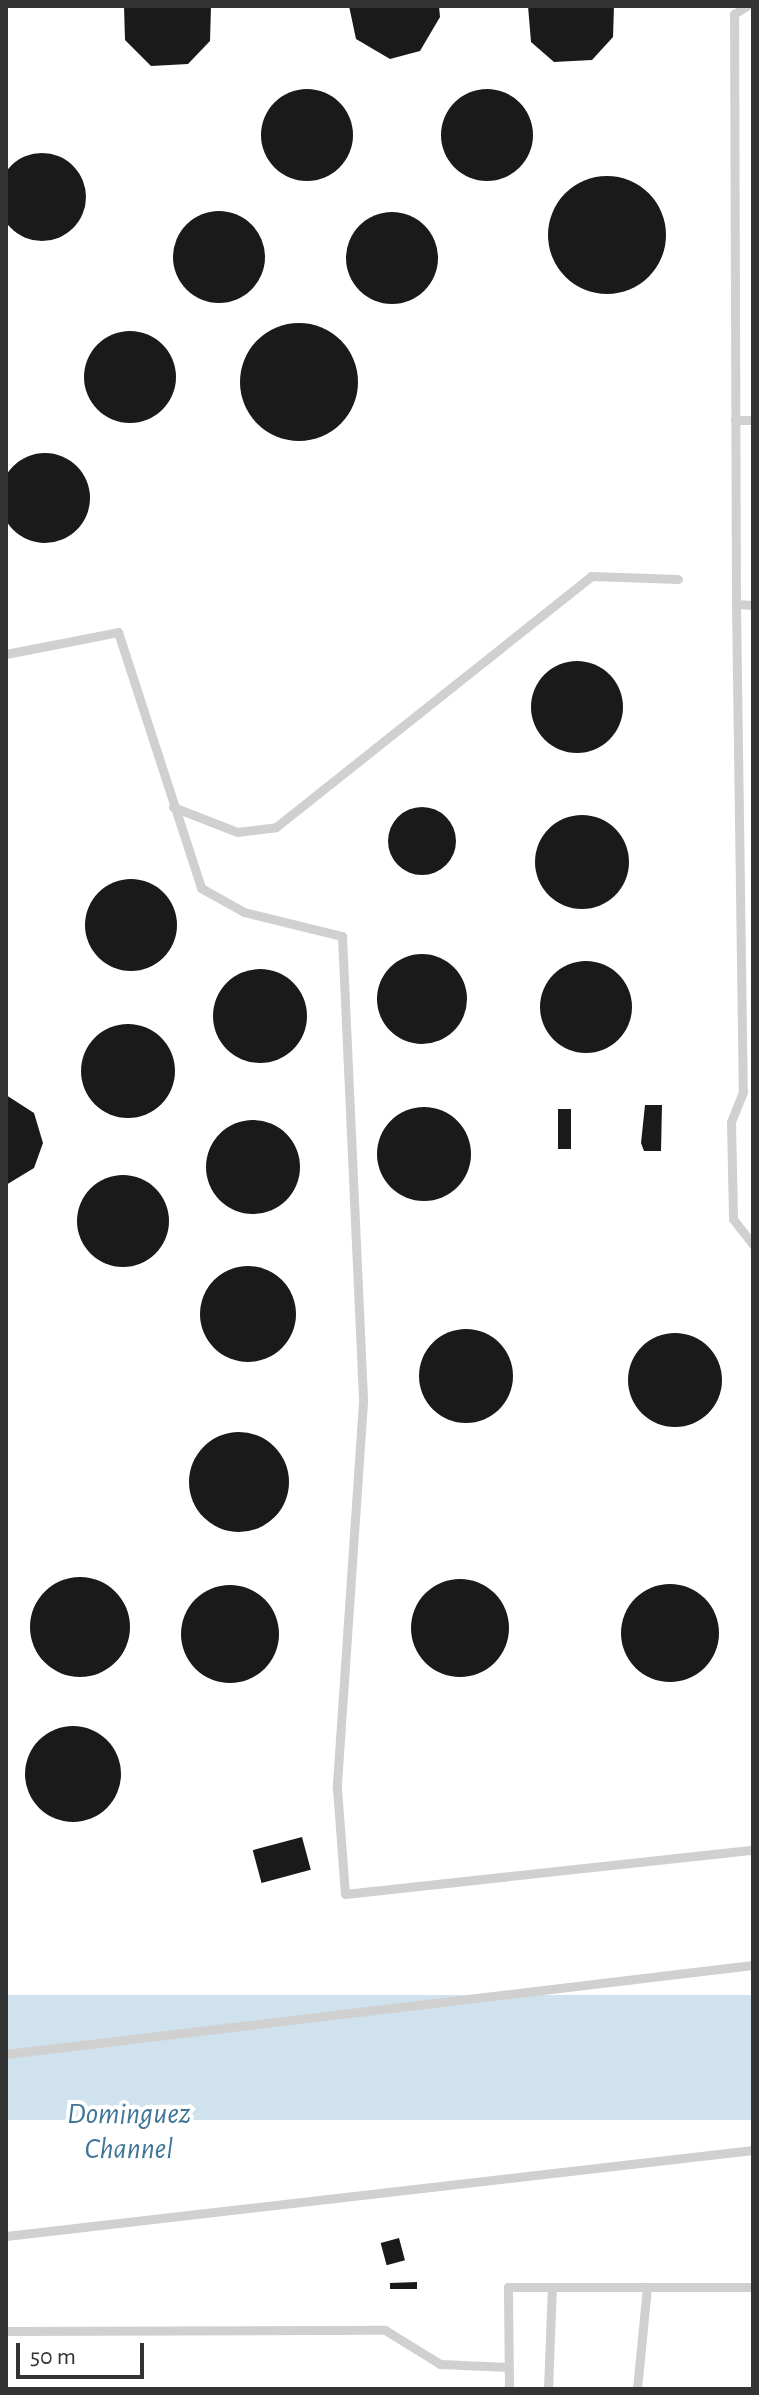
<!DOCTYPE html>
<style>
body{margin:0}
#map{position:relative;width:759px;height:2395px;overflow:hidden;background:#fff;font-family:"Alegreya Sans",sans-serif}
div>[style]{position:absolute}
[style*='--x']{left:calc(var(--x)*1px);top:calc(var(--y)*1px);width:calc(var(--w)*1px);rotate:calc(var(--a)*1deg)}
.water>*{inset:0;background:#cfe2ee;transform-origin:0 0}
.building>*{inset:0;background:#1a1a1a;transform-origin:0 0}
.round{border-radius:50%}
.service>*{height:9px;margin:-4.5px;padding:0 4.5px;transform-origin:4.5px;border-radius:4.5px;background:#d0d0d0}
span{translate:-50% -50%;white-space:nowrap;text-align:center;line-height:1.15;-webkit-text-stroke:8px #fff;paint-order:stroke}
.water-label{font-size:30px;color:#3f7597;font-style:italic}
.frame{position:absolute;inset:0;border:8px solid #333;pointer-events:none}
.scale{position:absolute;left:16px;top:2343px;width:128px;height:36px;box-sizing:border-box;border:4px solid #333;border-top:0;padding-left:10px;font-size:24px;line-height:28px;white-space:nowrap;color:#333;-webkit-text-stroke:6px #fff;paint-order:stroke}
</style>
<div id="map">
<div class="water">
<i style="left:753px;top:1995px;width:125px;height:752px;rotate:90deg"></i>
</div>
<div class="building">
<i style="clip-path:polygon(124px 6px,211px 6px,210px 41px,188px 64px,151px 66px,125px 40px)"></i>
<i style="clip-path:polygon(349px 6px,439px 6px,440px 17px,420px 51px,390px 59px,356px 39px)"></i>
<i style="clip-path:polygon(528px 6px,614px 6px,613px 37px,592px 60px,554px 62px,531px 42px)"></i>
<i class="round" style="left:441px;top:89px;width:92px;height:92px"></i>
<i class="round" style="left:261px;top:89px;width:92px;height:92px"></i>
<i class="round" style="left:-2px;top:153px;width:88px;height:88px"></i>
<i class="round" style="left:548px;top:176px;width:118px;height:118px"></i>
<i class="round" style="left:173px;top:211px;width:92px;height:92px"></i>
<i class="round" style="left:346px;top:212px;width:92px;height:92px"></i>
<i class="round" style="left:240px;top:323px;width:118px;height:118px"></i>
<i class="round" style="left:84px;top:331px;width:92px;height:92px"></i>
<i class="round" style="left:0;top:453px;width:90px;height:90px"></i>
<i class="round" style="left:531px;top:661px;width:92px;height:92px"></i>
<i class="round" style="left:388px;top:807px;width:68px;height:68px"></i>
<i class="round" style="left:535px;top:815px;width:94px;height:94px"></i>
<i class="round" style="left:85px;top:879px;width:92px;height:92px"></i>
<i class="round" style="left:377px;top:954px;width:90px;height:90px"></i>
<i class="round" style="left:540px;top:961px;width:92px;height:92px"></i>
<i class="round" style="left:213px;top:969px;width:94px;height:94px"></i>
<i class="round" style="left:81px;top:1024px;width:94px;height:94px"></i>
<i style="clip-path:polygon(6px 1095px,34px 1113px,43px 1143px,34px 1168px,6px 1185px)"></i>
<i style="clip-path:polygon(645px 1105px,662px 1105px,661px 1151px,644px 1151px,641px 1143px)"></i>
<i class="round" style="left:377px;top:1107px;width:94px;height:94px"></i>
<i style="left:558px;top:1109px;width:13px;height:40px"></i>
<i class="round" style="left:206px;top:1120px;width:94px;height:94px"></i>
<i class="round" style="left:77px;top:1175px;width:92px;height:92px"></i>
<i class="round" style="left:200px;top:1266px;width:96px;height:96px"></i>
<i class="round" style="left:419px;top:1329px;width:94px;height:94px"></i>
<i class="round" style="left:628px;top:1333px;width:94px;height:94px"></i>
<i class="round" style="left:189px;top:1432px;width:100px;height:100px"></i>
<i class="round" style="left:30px;top:1577px;width:100px;height:100px"></i>
<i class="round" style="left:411px;top:1579px;width:98px;height:98px"></i>
<i class="round" style="left:621px;top:1584px;width:98px;height:98px"></i>
<i class="round" style="left:181px;top:1585px;width:98px;height:98px"></i>
<i class="round" style="left:25px;top:1726px;width:96px;height:96px"></i>
<i style="left:302px;top:1837px;width:34px;height:51px;rotate:75deg"></i>
<i style="left:399px;top:2238px;width:23px;height:19px;rotate:75deg"></i>
<i style="clip-path:polygon(417px 2282px,417px 2289px,390px 2289px,390px 2283px)"></i>
</div>
<div class="service">
<i style="--x:735;--y:420;--w:18;--a:0"></i>
<i style="--x:736;--y:604;--w:590;--a:-90.19"></i>
<i style="--x:734;--y:14;--w:15;--a:-32"></i>
<i style="--x:753;--y:605;--w:17;--a:-177"></i>
<i style="--x:736;--y:604;--w:488;--a:89.2"></i>
<i style="--x:743;--y:1092;--w:32;--a:112"></i>
<i style="--x:731;--y:1122;--w:97;--a:88.8"></i>
<i style="--x:733;--y:1219;--w:33;--a:52"></i>
<i style="--x:6;--y:654;--w:114;--a:-11.1"></i>
<i style="--x:118;--y:632;--w:269;--a:72"></i>
<i style="--x:201;--y:888;--w:49;--a:29.2"></i>
<i style="--x:244;--y:912;--w:101;--a:13.8"></i>
<i style="--x:342;--y:936;--w:466;--a:87.4"></i>
<i style="--x:363;--y:1402;--w:387;--a:93.9"></i>
<i style="--x:337;--y:1788;--w:106;--a:85.7"></i>
<i style="--x:345;--y:1894;--w:410;--a:-6.2"></i>
<i style="--x:173;--y:807;--w:69;--a:21.3"></i>
<i style="--x:237;--y:832;--w:39;--a:-7"></i>
<i style="--x:276;--y:827;--w:403;--a:-38.5"></i>
<i style="--x:591;--y:576;--w:87;--a:2"></i>
<i style="--x:6;--y:2054;--w:752;--a:-6.79"></i>
<i style="--x:6;--y:2236;--w:752;--a:-6.57"></i>
<i style="--x:6;--y:2331;--w:379;--a:-0.2"></i>
<i style="--x:385;--y:2330;--w:65;--a:31.7"></i>
<i style="--x:440;--y:2364;--w:69;--a:2.5"></i>
<i style="--x:509;--y:2389;--w:102;--a:-90.6"></i>
<i style="--x:508;--y:2287;--w:245;--a:0"></i>
<i style="--x:548;--y:2389;--w:102;--a:-87.8"></i>
<i style="--x:637;--y:2389;--w:102;--a:-84.4"></i>
</div>
<div class="water-label">
<span style="left:129px;top:2131px">Dominguez<br>Channel</span>
</div>
<div class="frame"></div>
<div class="scale">50 m</div>
</div>
